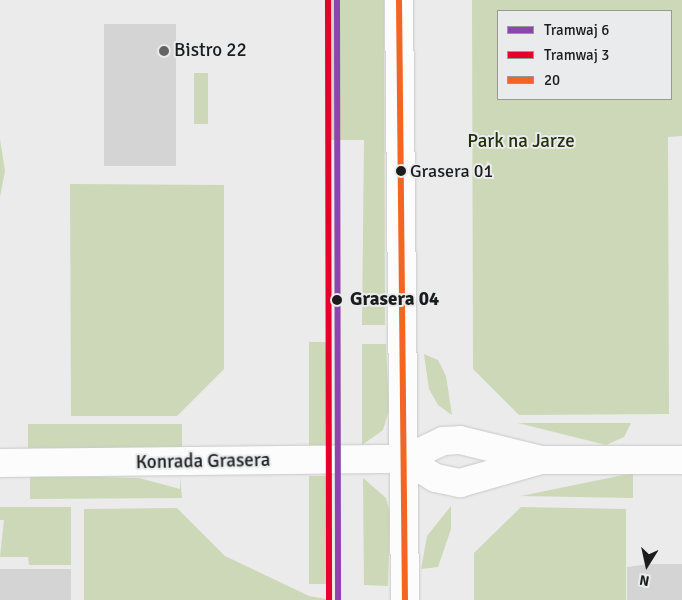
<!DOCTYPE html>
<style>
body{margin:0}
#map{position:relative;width:682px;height:600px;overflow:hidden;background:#ebebeb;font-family:Signika,sans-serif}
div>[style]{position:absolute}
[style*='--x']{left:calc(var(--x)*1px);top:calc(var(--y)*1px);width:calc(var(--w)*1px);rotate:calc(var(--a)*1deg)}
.green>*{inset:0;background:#ccd8b7;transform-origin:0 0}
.building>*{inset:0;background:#d4d4d4;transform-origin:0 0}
.roads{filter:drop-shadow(0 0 1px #c8c8c8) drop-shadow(0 0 1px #c8c8c8)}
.minor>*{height:28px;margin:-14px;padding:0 14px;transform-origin:14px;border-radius:14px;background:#fcfcfc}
.bus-1>*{height:6px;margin:-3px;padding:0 3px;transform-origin:3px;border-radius:3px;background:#f26522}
.tram-1>*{height:6px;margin:-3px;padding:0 3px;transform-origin:3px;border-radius:3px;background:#8e44ad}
.tram-2>*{height:6px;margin:-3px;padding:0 3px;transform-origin:3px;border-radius:3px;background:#e4002b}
.dots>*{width:14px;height:14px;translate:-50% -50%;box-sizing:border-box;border:2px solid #eaebec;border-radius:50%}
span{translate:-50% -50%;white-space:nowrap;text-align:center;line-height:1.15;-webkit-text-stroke:4px #eaebec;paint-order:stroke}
.bus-label{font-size:18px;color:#1c1c1c}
.left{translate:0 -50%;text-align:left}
.poi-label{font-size:19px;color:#1c1c1c}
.park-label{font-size:19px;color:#243007}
.stop-label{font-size:19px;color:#1c1c1c;font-weight:700}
.street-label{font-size:19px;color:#1c1c1c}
.legend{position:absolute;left:497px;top:10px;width:175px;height:90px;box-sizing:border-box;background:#eaebec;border:1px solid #989899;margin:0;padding:6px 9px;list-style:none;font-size:15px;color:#1c1c1c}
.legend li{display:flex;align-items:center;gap:10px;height:25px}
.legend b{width:25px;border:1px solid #989899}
.north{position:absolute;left:622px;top:540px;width:50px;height:50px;-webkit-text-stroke:4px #eaebec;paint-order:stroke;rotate:190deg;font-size:14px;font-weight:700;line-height:20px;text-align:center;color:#1c1c1c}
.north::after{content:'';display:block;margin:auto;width:18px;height:22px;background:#1c1c1c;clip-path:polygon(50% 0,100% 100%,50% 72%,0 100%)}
</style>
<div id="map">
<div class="green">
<i style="clip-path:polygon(329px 0,384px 0,385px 325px,362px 325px,364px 140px,331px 140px)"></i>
<i style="clip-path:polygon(evenodd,472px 0,682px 0,682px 136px,668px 137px,669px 414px,519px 415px,473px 369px,472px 0,498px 11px,671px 11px,671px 99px,498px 99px,498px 11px)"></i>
<i style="left:194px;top:73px;width:14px;height:51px"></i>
<i style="clip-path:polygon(0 139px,5px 171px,0 197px)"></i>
<i style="clip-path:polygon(70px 184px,224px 185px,224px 369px,177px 416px,71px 416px)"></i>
<i style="left:309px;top:342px;width:22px;height:106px"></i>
<i style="clip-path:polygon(362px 344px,386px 344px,389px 410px,383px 430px,362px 445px)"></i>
<i style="clip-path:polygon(424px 354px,438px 360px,446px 376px,452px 415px,438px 405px,429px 389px)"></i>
<i style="clip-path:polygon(518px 423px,631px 423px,624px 437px,606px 445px)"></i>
<i style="left:28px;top:424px;width:154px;height:24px"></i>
<i style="clip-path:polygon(633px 473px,633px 498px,521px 496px)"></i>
<i style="clip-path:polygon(30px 475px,139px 478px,180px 489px,180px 477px,182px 498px,30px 499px)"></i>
<i style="left:309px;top:476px;width:23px;height:108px"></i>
<i style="clip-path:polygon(363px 478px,386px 498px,390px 513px,388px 586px,364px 585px)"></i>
<i style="clip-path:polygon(451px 506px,451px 529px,438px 567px,421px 569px,427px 536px)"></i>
<i style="clip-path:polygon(0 507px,71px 507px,71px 565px,29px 565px,28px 557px,0 557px,4px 520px,0 520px)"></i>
<i style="clip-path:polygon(521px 507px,626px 509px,626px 600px,474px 600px,474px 553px)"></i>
<i style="clip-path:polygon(177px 508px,225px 556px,309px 596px,332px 600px,84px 600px,84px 509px)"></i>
</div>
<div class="building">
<i style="left:104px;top:24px;width:72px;height:142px"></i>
<i style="clip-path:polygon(649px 564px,682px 564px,682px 600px,627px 600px,627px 567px)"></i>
<i style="left:0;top:569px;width:71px;height:31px"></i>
</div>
<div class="roads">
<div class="minor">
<i style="--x:399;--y:0;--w:600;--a:89.43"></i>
<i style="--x:405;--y:459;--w:36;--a:32"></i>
<i style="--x:436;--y:478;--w:25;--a:12"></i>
<i style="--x:460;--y:483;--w:84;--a:-15.9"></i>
<i style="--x:541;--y:460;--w:141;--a:0"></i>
<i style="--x:0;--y:463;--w:405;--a:-0.6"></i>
<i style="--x:405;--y:459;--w:42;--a:-25.3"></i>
<i style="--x:443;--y:441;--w:17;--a:-3"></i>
<i style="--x:460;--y:440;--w:83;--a:13.9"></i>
</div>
</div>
<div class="bus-1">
<i style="--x:399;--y:0;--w:600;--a:89.43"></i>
</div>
<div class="tram-1">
<i style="--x:337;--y:0;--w:600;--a:89.9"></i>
</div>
<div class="tram-2">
<i style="--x:328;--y:0;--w:600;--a:89.9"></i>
</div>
<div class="dots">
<i style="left:164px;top:51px;background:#646464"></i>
<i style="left:401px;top:171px;background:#1c1c1c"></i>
<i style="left:337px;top:300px;background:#1c1c1c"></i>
</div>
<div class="bus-label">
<span class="left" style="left:410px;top:171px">Grasera 01</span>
</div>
<div class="poi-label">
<span class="left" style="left:174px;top:51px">Bistro 22</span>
</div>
<div class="park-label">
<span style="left:521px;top:142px">Park na Jarze</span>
</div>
<div class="stop-label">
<span class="left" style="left:350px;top:300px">Grasera 04</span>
</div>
<div class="street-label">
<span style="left:203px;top:462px;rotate:-1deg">Konrada Grasera</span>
</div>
<ul class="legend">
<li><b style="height:6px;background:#8e44ad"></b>Tramwaj 6</li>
<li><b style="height:6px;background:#e4002b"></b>Tramwaj 3</li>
<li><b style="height:6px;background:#f26522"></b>20</li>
</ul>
<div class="north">N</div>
</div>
